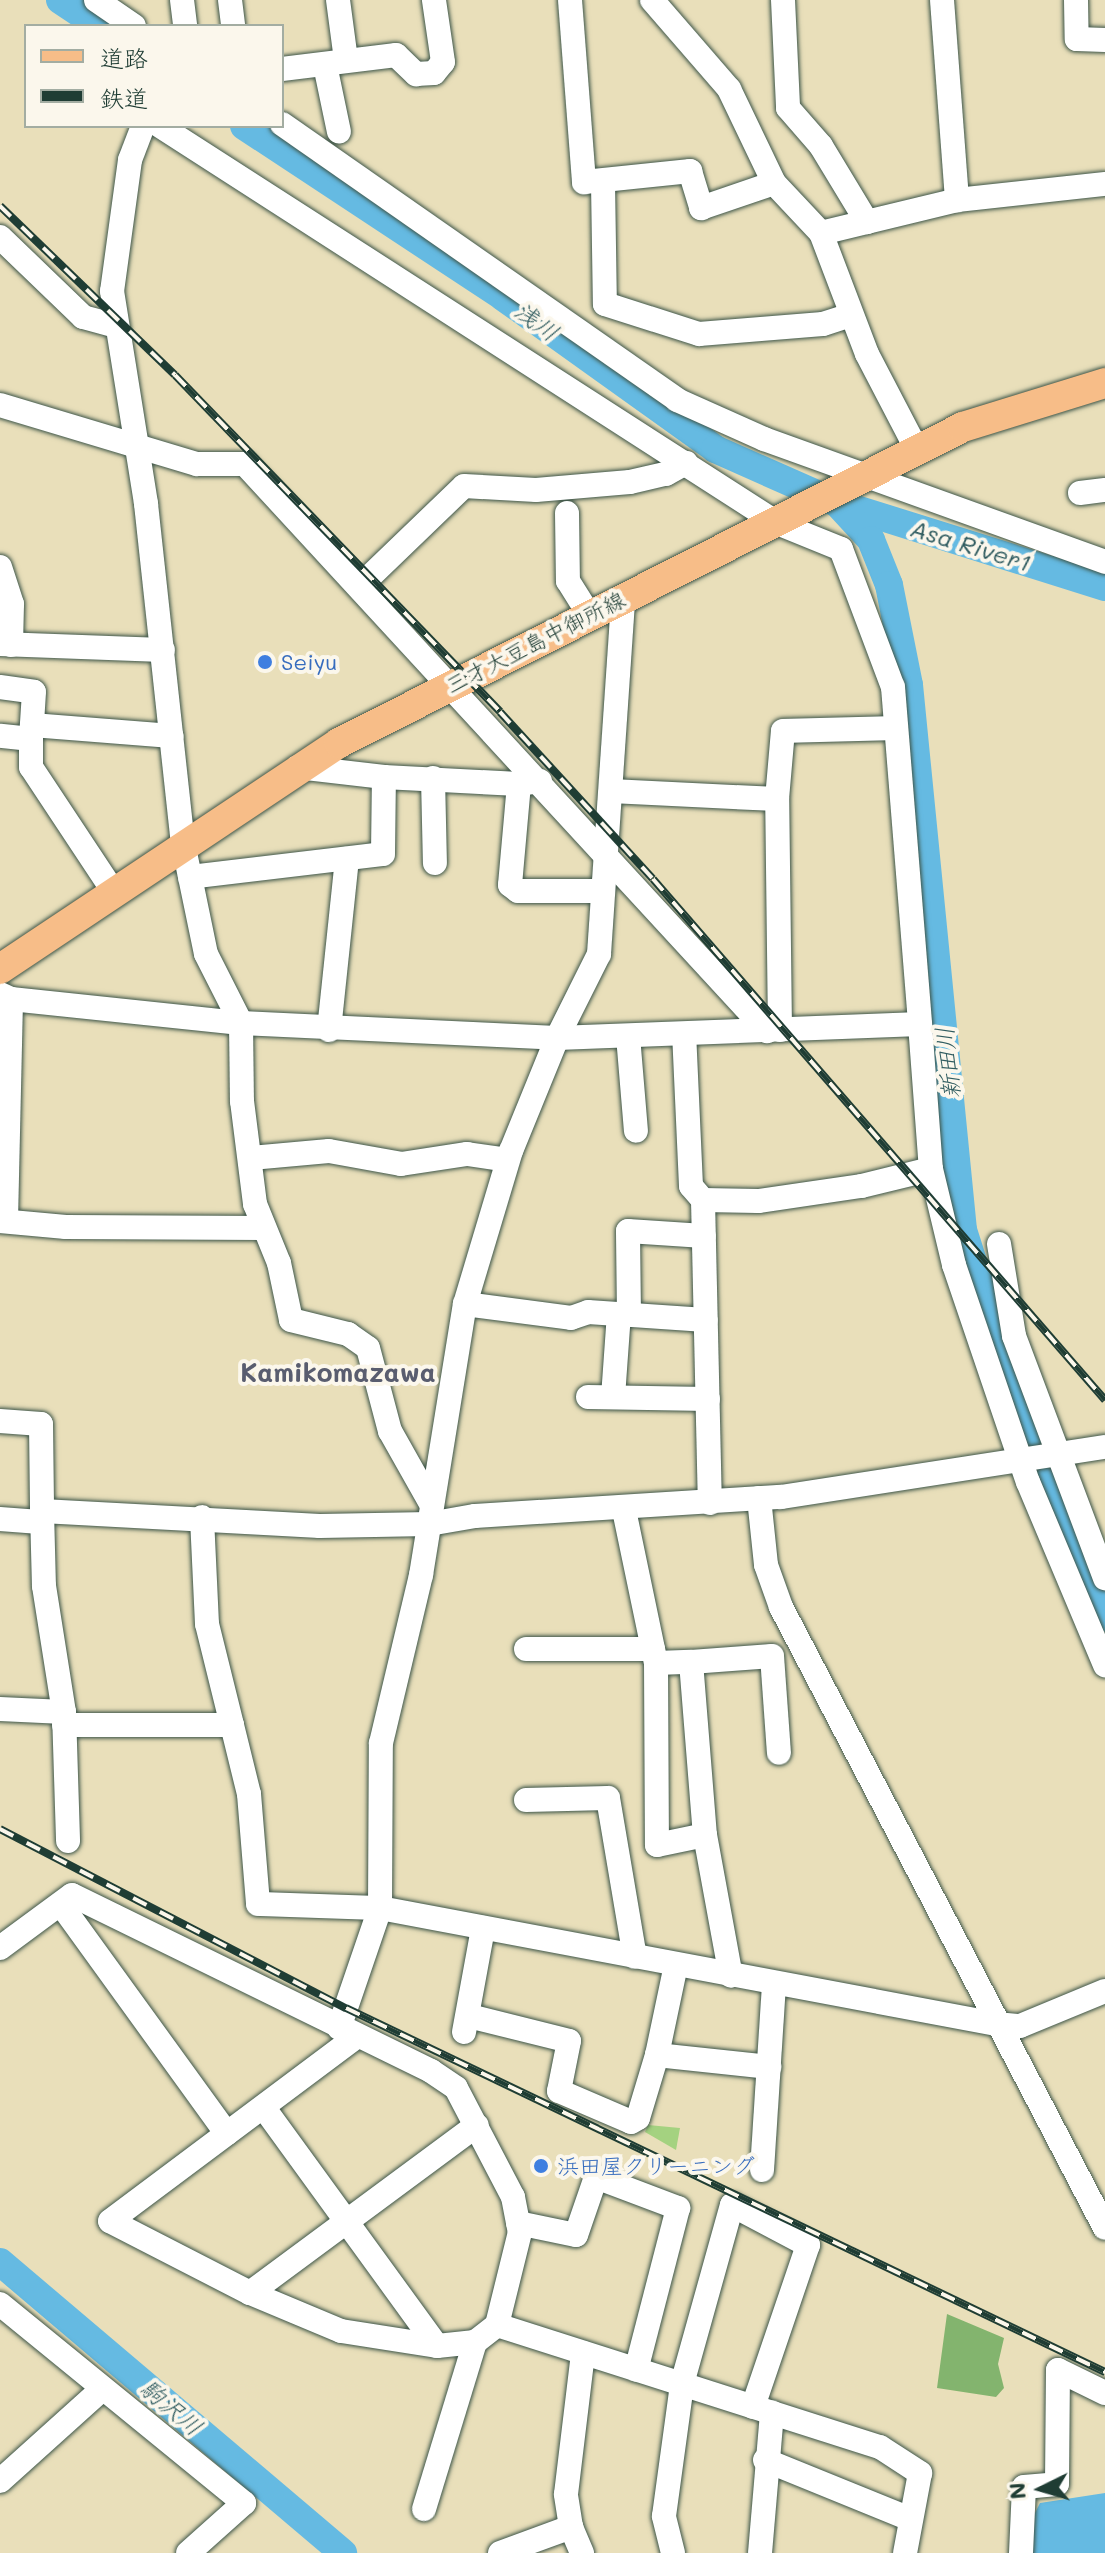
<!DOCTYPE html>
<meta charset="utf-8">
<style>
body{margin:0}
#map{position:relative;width:1105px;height:2553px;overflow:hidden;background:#e9dfba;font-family:Mali,"Klee One",sans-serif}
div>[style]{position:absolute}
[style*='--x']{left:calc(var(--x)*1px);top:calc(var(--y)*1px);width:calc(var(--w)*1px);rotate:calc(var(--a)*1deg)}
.green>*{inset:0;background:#a4d280}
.forest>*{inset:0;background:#83b46e}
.water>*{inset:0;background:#65bae2}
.river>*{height:28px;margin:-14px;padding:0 14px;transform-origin:14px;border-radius:14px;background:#65bae2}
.roads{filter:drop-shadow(0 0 2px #3d5548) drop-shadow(0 0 2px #3d5548)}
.minor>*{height:24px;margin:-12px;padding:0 12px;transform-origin:12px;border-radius:12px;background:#fff}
.major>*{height:30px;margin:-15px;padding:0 15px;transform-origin:15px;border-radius:15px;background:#f7bd88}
.rail>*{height:8px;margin-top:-4px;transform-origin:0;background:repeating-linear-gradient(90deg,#fbf7ec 0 15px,#1f3d34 0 30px);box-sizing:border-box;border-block:2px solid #1f3d34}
.dots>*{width:22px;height:22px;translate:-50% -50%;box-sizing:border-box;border:4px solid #fbf7ec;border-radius:50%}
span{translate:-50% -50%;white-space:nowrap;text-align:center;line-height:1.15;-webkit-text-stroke:8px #fbf7ec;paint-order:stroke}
.street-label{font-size:22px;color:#1f3d34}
.shop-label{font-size:22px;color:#366cbe}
.left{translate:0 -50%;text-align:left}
.water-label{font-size:24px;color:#305c60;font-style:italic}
.quarter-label{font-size:26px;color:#595d6f;font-weight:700}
.legend{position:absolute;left:24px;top:24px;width:260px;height:104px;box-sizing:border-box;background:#fbf7ec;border:2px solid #a3ada2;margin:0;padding:10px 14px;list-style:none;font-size:24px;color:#1f3d34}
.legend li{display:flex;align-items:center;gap:16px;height:40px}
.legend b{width:40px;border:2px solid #a3ada2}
.north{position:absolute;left:1001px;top:2449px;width:80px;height:80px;-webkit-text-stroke:6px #fbf7ec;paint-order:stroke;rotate:265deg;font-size:22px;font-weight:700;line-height:32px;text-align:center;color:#1f3d34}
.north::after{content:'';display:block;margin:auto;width:28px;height:36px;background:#1f3d34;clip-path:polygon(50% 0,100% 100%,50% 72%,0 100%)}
</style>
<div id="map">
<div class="green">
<i style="clip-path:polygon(648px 2125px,680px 2128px,676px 2150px,645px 2132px)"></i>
</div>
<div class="forest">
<i style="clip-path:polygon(947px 2314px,1004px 2338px,998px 2364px,1004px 2388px,996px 2397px,937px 2388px)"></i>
</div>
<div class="water">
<i style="clip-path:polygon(1105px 2493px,1105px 2553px,1030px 2553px,1032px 2519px,1040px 2503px)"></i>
</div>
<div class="river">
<i style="--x:60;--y:0;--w:47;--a:33.7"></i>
<i style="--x:244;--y:126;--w:310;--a:33.4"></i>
<i style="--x:503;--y:297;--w:261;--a:35.6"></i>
<i style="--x:715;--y:449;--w:133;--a:23.9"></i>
<i style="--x:837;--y:503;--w:281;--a:17.4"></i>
<i style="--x:837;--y:503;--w:50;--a:47.4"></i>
<i style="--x:871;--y:540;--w:48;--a:68.2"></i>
<i style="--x:889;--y:585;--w:102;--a:78.7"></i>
<i style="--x:909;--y:685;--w:548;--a:84.34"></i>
<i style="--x:963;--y:1230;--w:126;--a:72.4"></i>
<i style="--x:1001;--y:1350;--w:287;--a:68.8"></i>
<i style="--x:0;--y:2262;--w:450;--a:40.3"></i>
</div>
<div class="roads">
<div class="minor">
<i style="--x:96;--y:0;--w:46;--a:34.4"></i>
<i style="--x:182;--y:0;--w:26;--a:83"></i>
<i style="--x:230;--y:0;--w:26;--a:83"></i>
<i style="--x:338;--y:0;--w:61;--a:82.4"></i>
<i style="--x:570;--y:0;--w:183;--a:85.6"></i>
<i style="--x:584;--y:182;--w:107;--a:-5.9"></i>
<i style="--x:690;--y:171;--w:39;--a:73"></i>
<i style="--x:701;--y:208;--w:77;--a:-18.9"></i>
<i style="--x:652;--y:0;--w:118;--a:49.1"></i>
<i style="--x:729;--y:89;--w:104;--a:64.4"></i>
<i style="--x:774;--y:183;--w:69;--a:46.8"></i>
<i style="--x:821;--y:233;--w:129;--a:69.2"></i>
<i style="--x:867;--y:354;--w:108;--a:62.5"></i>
<i style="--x:783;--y:0;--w:108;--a:87.3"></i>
<i style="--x:788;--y:108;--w:50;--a:49"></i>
<i style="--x:821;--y:146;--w:89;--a:58.8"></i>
<i style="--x:942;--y:0;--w:201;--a:85.7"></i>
<i style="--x:1076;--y:0;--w:39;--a:89"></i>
<i style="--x:1077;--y:39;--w:28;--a:2"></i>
<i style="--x:325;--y:65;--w:68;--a:78.2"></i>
<i style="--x:282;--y:69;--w:115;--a:-7"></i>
<i style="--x:396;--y:55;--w:28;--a:44"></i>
<i style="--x:416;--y:74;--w:18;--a:-3"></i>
<i style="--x:434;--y:73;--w:14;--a:-51"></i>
<i style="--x:443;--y:62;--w:63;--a:-98.3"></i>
<i style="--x:282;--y:124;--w:482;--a:34.9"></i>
<i style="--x:677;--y:400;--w:95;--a:24.1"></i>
<i style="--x:764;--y:439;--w:363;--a:19.8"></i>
<i style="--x:143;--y:126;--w:36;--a:111"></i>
<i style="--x:130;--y:160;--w:132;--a:97.8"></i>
<i style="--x:112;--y:291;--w:216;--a:80.9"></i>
<i style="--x:146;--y:504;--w:341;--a:83.8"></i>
<i style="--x:183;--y:843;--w:113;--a:78.3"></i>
<i style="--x:206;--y:954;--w:77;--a:63.1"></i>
<i style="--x:241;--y:1023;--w:78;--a:89.3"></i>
<i style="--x:242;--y:1101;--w:104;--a:82.8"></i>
<i style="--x:255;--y:1204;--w:64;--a:67.9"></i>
<i style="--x:279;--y:1263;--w:58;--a:78.1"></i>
<i style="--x:291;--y:1320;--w:59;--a:13.8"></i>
<i style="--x:348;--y:1334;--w:24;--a:35"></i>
<i style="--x:368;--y:1348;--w:86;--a:75.2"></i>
<i style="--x:390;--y:1431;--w:81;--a:60.6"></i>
<i style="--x:160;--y:126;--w:734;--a:32.76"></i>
<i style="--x:777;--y:523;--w:69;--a:22.1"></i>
<i style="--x:841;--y:549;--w:147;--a:69.4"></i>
<i style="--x:893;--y:687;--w:338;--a:85.4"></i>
<i style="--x:603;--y:183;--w:121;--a:89.1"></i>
<i style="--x:605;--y:304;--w:99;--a:17.7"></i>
<i style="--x:699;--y:334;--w:124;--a:-4.6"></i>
<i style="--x:823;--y:324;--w:28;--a:-18"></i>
<i style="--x:821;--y:233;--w:140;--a:-13.6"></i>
<i style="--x:957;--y:200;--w:149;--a:-6.2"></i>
<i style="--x:0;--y:237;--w:115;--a:43.9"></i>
<i style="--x:83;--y:317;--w:35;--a:15"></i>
<i style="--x:0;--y:405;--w:206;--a:16.7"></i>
<i style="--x:197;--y:464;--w:48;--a:0"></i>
<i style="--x:245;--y:464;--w:771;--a:47.37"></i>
<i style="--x:1080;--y:493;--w:25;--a:-7"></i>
<i style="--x:567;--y:513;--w:68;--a:89.2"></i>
<i style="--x:568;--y:581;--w:40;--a:58"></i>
<i style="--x:0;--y:567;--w:39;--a:72"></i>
<i style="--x:12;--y:604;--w:41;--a:91.4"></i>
<i style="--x:360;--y:586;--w:144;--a:-43.9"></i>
<i style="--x:464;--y:486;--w:72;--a:3.2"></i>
<i style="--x:536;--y:490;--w:94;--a:-4.9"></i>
<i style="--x:630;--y:482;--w:37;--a:-13"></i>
<i style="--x:666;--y:474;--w:23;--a:-29"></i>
<i style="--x:0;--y:644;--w:163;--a:2.1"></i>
<i style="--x:0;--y:687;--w:34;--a:8"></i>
<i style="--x:34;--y:692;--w:47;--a:93.7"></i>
<i style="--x:31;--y:739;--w:31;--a:-174"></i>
<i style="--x:32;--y:725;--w:140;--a:4.5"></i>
<i style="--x:31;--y:739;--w:28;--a:90"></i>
<i style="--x:31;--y:767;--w:152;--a:56.5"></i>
<i style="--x:384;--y:777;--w:135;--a:3"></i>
<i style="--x:433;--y:778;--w:85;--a:88.7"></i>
<i style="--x:540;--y:781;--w:21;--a:172"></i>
<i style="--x:519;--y:784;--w:101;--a:95.1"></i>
<i style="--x:510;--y:885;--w:10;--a:37"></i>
<i style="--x:518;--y:891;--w:85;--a:0"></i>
<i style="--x:611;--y:791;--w:166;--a:2.8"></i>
<i style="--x:190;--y:877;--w:194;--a:-6.8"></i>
<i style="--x:383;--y:854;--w:77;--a:-89.3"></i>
<i style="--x:384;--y:777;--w:87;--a:-173.4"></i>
<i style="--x:0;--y:994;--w:12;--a:24"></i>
<i style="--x:11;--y:999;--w:231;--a:6"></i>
<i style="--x:241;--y:1023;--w:316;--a:2.7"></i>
<i style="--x:557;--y:1038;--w:363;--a:-2.2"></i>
<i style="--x:920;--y:1024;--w:145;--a:85.7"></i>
<i style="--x:931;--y:1169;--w:72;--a:166.3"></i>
<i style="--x:861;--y:1186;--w:104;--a:171.7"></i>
<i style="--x:758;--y:1201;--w:55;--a:-179"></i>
<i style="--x:703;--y:1200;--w:18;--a:-131"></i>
<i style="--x:691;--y:1186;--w:152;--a:-92.6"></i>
<i style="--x:329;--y:1030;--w:172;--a:-84"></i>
<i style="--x:780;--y:1030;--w:231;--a:-90.7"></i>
<i style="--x:777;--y:799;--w:68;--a:-85"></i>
<i style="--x:783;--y:731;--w:112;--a:-1.5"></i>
<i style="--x:628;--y:1036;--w:95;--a:85.2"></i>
<i style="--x:251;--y:1158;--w:78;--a:-5.1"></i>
<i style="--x:329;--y:1151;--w:73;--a:10.2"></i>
<i style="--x:401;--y:1164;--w:67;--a:-8.6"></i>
<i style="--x:467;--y:1154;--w:41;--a:8.3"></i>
<i style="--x:931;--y:1169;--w:99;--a:76.5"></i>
<i style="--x:954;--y:1265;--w:229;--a:71.2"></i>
<i style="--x:1028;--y:1482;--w:199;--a:67.2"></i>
<i style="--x:703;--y:1200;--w:303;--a:88.7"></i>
<i style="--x:0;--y:1221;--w:66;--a:5.2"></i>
<i style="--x:66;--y:1227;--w:197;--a:0.3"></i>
<i style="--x:6;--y:1221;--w:222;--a:-88.7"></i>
<i style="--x:999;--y:1244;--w:93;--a:80.7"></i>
<i style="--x:1014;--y:1336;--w:259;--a:69.4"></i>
<i style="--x:465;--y:1304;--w:107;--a:7.5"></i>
<i style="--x:571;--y:1318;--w:18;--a:-19"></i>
<i style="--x:588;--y:1312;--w:118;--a:3.9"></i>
<i style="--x:629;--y:1315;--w:84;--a:-90.7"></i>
<i style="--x:628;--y:1231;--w:76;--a:3.8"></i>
<i style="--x:588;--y:1397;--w:120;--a:1"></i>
<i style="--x:613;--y:1397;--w:83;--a:-85.9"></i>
<i style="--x:0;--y:1421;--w:41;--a:4.2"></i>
<i style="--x:41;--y:1424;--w:87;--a:89.3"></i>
<i style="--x:42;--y:1511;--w:278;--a:3.1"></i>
<i style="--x:320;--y:1526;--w:109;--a:-1.1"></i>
<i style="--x:429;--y:1524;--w:47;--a:-9.9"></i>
<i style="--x:475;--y:1516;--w:307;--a:-3.6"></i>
<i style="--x:781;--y:1497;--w:328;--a:-8.8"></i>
<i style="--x:759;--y:1498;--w:67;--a:84"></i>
<i style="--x:766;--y:1565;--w:45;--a:70.3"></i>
<i style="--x:781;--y:1607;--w:700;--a:62.45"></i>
<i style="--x:624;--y:1510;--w:156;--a:78.2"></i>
<i style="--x:656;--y:1663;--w:182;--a:89.7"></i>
<i style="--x:657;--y:1845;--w:49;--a:-11.8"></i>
<i style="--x:42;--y:1511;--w:75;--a:88.5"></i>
<i style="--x:44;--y:1586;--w:128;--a:81"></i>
<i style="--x:0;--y:1519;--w:40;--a:4.3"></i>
<i style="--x:526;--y:1649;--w:127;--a:0"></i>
<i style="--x:691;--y:1662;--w:81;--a:-4.2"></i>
<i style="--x:772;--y:1656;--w:97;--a:85.9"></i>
<i style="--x:656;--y:1663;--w:35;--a:-2"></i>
<i style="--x:691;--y:1662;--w:174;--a:85.4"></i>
<i style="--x:705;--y:1835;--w:143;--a:79.6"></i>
<i style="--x:0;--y:1709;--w:64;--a:2.7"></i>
<i style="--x:64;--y:1712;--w:129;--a:88.2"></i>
<i style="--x:64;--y:1725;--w:168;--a:0"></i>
<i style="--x:232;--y:1725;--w:104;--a:-103.9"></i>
<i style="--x:207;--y:1624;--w:107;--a:-92.7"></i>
<i style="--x:232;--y:1725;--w:71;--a:76.2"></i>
<i style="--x:249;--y:1794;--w:110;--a:85.3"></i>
<i style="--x:258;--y:1904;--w:122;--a:1.9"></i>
<i style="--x:380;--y:1908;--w:627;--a:10.66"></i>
<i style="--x:996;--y:2024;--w:24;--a:5"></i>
<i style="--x:1020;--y:2026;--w:92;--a:-22.4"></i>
<i style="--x:526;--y:1800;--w:82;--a:-1.4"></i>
<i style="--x:608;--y:1798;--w:161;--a:80.4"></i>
<i style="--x:62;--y:1906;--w:281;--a:54.1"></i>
<i style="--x:0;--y:1948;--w:89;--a:-36.4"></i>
<i style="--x:72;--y:1895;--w:400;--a:26.1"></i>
<i style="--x:431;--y:2071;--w:30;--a:34"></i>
<i style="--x:456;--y:2088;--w:123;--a:62.4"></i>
<i style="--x:513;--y:2197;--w:36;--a:79"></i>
<i style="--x:520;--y:2232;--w:96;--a:103.9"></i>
<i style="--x:497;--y:2325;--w:28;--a:142"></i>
<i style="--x:475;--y:2342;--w:38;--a:174"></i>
<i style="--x:437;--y:2346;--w:97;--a:-171.1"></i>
<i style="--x:341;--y:2331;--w:99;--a:-157.3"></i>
<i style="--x:250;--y:2293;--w:157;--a:-152.8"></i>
<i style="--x:110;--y:2221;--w:309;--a:-36.8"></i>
<i style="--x:469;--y:2016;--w:103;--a:14"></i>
<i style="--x:569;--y:2041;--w:51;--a:101.3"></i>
<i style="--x:559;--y:2091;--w:78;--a:23.3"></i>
<i style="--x:631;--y:2122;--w:8;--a:-30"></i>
<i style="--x:638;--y:2118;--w:66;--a:-73.2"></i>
<i style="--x:657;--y:2055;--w:92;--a:-78.1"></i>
<i style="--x:339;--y:2028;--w:127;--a:-71.1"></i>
<i style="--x:380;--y:1908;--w:165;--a:-89.7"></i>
<i style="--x:381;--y:1743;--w:173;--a:-76.6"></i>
<i style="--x:421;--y:1575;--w:275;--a:-80.8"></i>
<i style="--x:465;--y:1304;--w:160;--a:-73.3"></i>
<i style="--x:511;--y:1151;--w:122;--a:-67.8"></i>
<i style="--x:557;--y:1038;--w:94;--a:-63.4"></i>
<i style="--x:599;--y:954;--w:357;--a:-86.1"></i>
<i style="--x:464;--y:2032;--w:106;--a:-79.6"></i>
<i style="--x:657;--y:2055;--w:113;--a:6.1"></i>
<i style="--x:264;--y:2108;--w:294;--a:54"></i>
<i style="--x:762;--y:2170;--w:187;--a:-86.3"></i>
<i style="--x:518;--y:2223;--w:59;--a:11.7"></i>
<i style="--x:576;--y:2235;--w:61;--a:-71"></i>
<i style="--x:596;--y:2177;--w:88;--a:20.7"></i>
<i style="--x:678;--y:2208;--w:167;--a:104.5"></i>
<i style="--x:250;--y:2293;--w:282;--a:-36.5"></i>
<i style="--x:0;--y:2304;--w:315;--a:39.2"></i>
<i style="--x:244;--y:2503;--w:75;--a:138.2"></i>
<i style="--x:497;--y:2325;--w:402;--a:17.7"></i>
<i style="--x:880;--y:2447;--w:48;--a:33"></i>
<i style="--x:920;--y:2473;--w:81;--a:100.6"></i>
<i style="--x:765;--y:2460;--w:157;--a:22.1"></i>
<i style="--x:0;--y:2481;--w:136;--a:-42"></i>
<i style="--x:424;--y:2509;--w:175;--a:-73"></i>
<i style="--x:500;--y:2553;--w:76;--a:-20.1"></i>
<i style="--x:582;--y:2553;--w:28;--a:-113"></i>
<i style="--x:571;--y:2527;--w:33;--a:-99"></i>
<i style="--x:566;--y:2494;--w:142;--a:-83.1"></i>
<i style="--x:673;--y:2553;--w:38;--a:-104"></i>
<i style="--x:664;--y:2516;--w:133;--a:-82.2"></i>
<i style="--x:682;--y:2384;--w:186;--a:-74.4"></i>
<i style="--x:732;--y:2205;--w:86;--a:27.8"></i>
<i style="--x:808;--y:2245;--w:171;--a:108.8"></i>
<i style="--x:760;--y:2553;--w:141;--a:-85.1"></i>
<i style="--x:1021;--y:2553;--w:66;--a:-87.4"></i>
<i style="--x:1024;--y:2487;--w:33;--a:-5"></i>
<i style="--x:1057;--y:2484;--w:114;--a:-89.5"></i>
<i style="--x:1058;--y:2370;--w:52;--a:26.1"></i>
</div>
<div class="major">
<i style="--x:0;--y:969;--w:407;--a:-33.7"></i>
<i style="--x:339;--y:743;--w:699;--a:-26.86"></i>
<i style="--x:963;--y:427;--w:149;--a:-17.2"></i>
</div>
</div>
<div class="rail">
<i style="--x:0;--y:206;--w:243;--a:44"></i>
<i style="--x:175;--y:375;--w:468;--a:46"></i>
<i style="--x:500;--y:712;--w:226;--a:47.5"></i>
<i style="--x:653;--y:879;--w:690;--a:49.06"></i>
<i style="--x:0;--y:1829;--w:390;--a:27.4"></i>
<i style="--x:346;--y:2008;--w:842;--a:25.62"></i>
</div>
<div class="dots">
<i style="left:265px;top:662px;background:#3f7fe0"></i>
<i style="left:541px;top:2166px;background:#3f7fe0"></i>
</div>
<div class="street-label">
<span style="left:535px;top:642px;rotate:-27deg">三才大豆島中御所線</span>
</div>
<div class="shop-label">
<span class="left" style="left:281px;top:662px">Seiyu</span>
<span class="left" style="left:557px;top:2166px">浜田屋クリーニング</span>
</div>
<div class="water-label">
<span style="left:537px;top:321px;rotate:36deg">浅川</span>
<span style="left:971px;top:545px;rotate:17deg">Asa River1</span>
<span style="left:947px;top:1063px;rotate:-96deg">新田川</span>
<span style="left:172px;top:2407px;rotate:40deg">駒沢川</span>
</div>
<div class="quarter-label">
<span style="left:338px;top:1373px">Kamikomazawa</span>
</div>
<ul class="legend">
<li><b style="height:10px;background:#f7bd88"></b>道路</li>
<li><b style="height:10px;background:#1f3d34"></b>鉄道</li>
</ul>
<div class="north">N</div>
</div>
